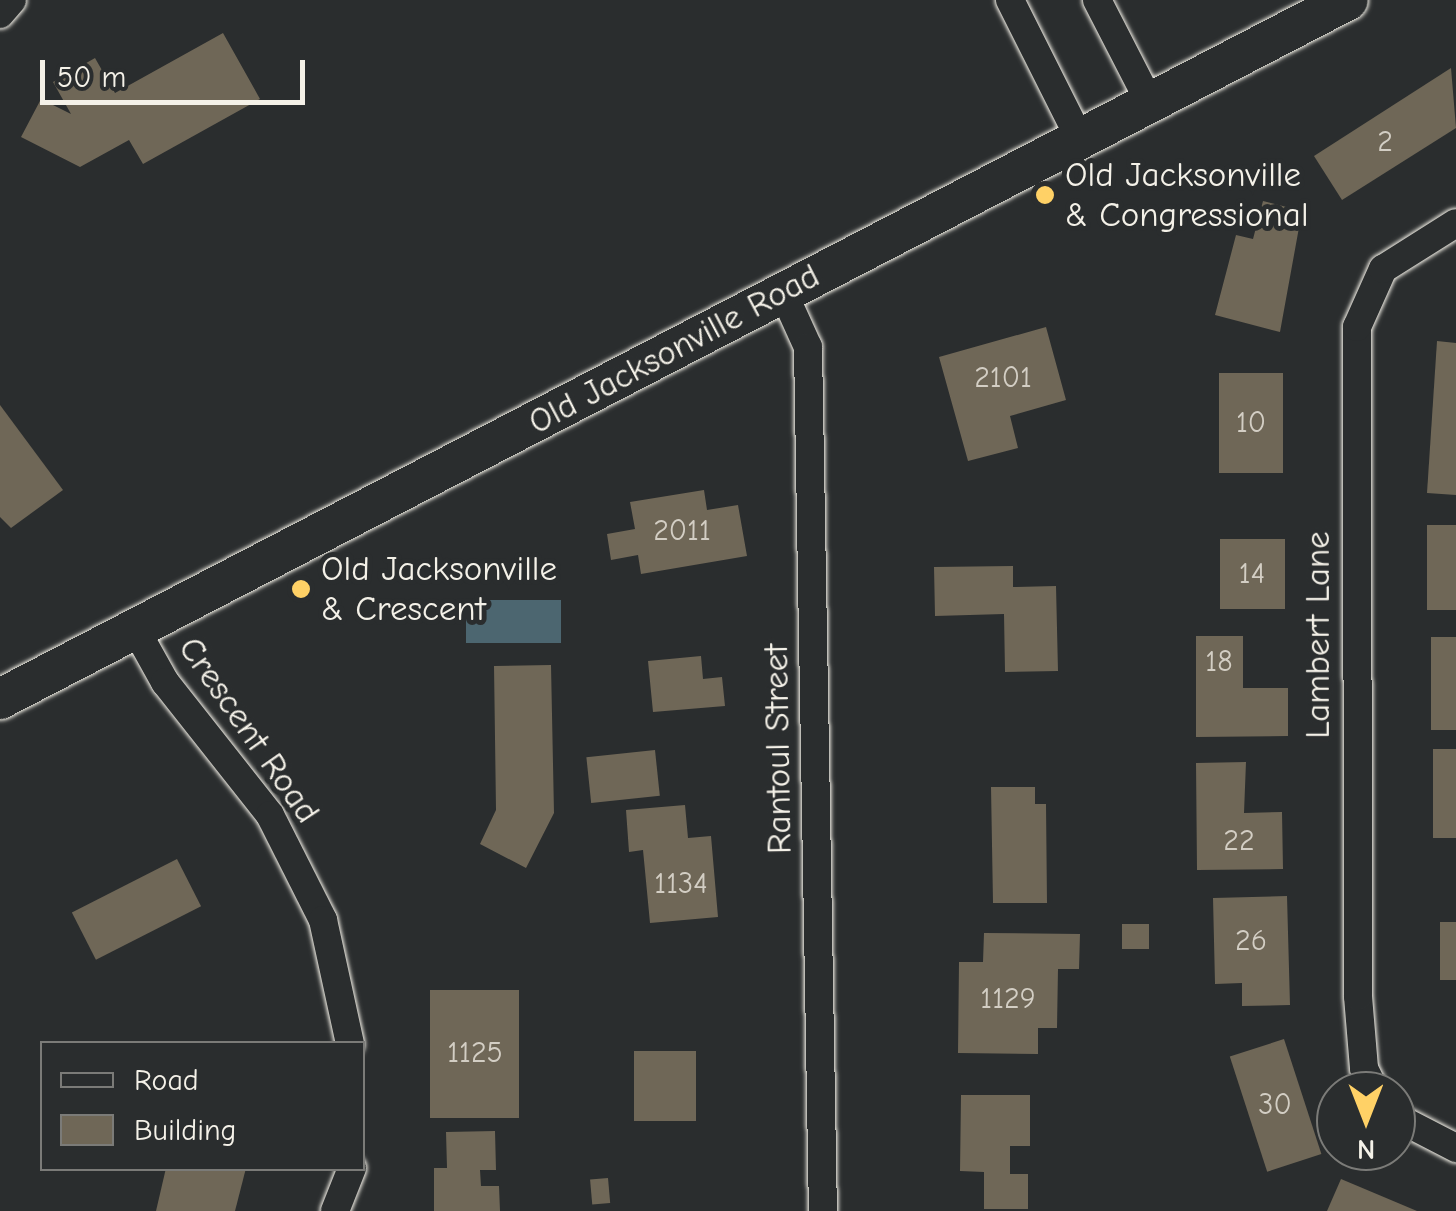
<!DOCTYPE html>
<style>
body{margin:0}
#map{position:relative;width:1456px;height:1211px;overflow:hidden;background:#2a2d2e;font-family:"Comic Neue",sans-serif}
div>[style]{position:absolute}
[style*='--x']{left:calc(var(--x)*1px);top:calc(var(--y)*1px);width:calc(var(--w)*1px);rotate:calc(var(--a)*1deg)}
.water>*{inset:0;background:#4c6670;transform-origin:0 0}
.building>*{inset:0;background:#6f6757;transform-origin:0 0}
.roads{filter:drop-shadow(0 0 2px #f4f1e8) drop-shadow(0 0 2px #f4f1e8)}
.street>*{height:28px;margin:-14px;padding:0 14px;transform-origin:14px;border-radius:14px;background:#2a2d2e}
.secondary>*{height:40px;margin:-20px;padding:0 20px;transform-origin:20px;border-radius:20px;background:#2a2d2e}
.dots>*{width:28px;height:28px;translate:-50% -50%;box-sizing:border-box;border:5px solid #2a2d2e;border-radius:50%}
span{translate:-50% -50%;white-space:nowrap;text-align:center;line-height:1.15;-webkit-text-stroke:10px #2a2d2e;paint-order:stroke}
.number-label{font-size:30px;color:#d3cec4}
.number-label span{-webkit-text-stroke-width:0}
.poi-label{font-size:35px;color:#f4f1e8}
.left{translate:0 -50%;text-align:left}
.street-label{font-size:35px;color:#f4f1e8}
.legend{position:absolute;left:40px;top:1041px;width:325px;height:130px;box-sizing:border-box;background:#2a2d2e;border:2px solid #7b7b78;margin:0;padding:12px 18px;list-style:none;font-size:30px;color:#f4f1e8}
.legend li{display:flex;align-items:center;gap:20px;height:50px}
.legend b{width:50px;border:2px solid #7b7b78}
.north{position:absolute;left:1316px;top:1071px;width:100px;height:100px;box-sizing:border-box;background:#2a2d2e;border:2px solid #7b7b78;border-radius:50%;rotate:180deg;font-size:28px;font-weight:700;line-height:40px;text-align:center;color:#f4f1e8}
.north::after{content:'';display:block;margin:auto;width:35px;height:45px;background:#ffd166;clip-path:polygon(50% 0,100% 100%,50% 72%,0 100%)}
.scale{position:absolute;left:40px;top:60px;width:265px;height:45px;box-sizing:border-box;border:5px solid #f4f1e8;border-top:0;padding-left:12px;font-size:30px;line-height:35px;white-space:nowrap;color:#f4f1e8;-webkit-text-stroke:8px #2a2d2e;paint-order:stroke}
</style>
<div id="map">
<div class="water">
<i style="left:561px;top:600px;width:43px;height:95px;rotate:90deg"></i>
</div>
<div class="building">
<i style="clip-path:polygon(223px 33px,260px 99px,143px 164px,129px 140px,80px 167px,21px 137px,41px 99px,71px 114px,53px 82px,95px 58px,115px 93px)"></i>
<i style="clip-path:polygon(1451px 68px,1456px 128px,1342px 200px,1314px 156px)"></i>
<i style="clip-path:polygon(1263px 201px,1302px 211px,1280px 332px,1215px 315px,1236px 235px,1253px 239px)"></i>
<i style="clip-path:polygon(1046px 327px,1066px 400px,1010px 416px,1018px 448px,968px 461px,939px 357px)"></i>
<i style="clip-path:polygon(1437px 341px,1456px 343px,1456px 495px,1427px 493px)"></i>
<i style="left:1219px;top:373px;width:64px;height:100px"></i>
<i style="clip-path:polygon(0 405px,63px 490px,11px 528px,0 517px)"></i>
<i style="clip-path:polygon(704px 490px,707px 510px,738px 505px,747px 556px,641px 574px,638px 555px,611px 560px,607px 534px,635px 529px,630px 502px)"></i>
<i style="left:1427px;top:525px;width:29px;height:85px"></i>
<i style="left:1220px;top:539px;width:65px;height:70px"></i>
<i style="clip-path:polygon(1013px 566px,1013px 587px,1056px 586px,1058px 671px,1005px 672px,1004px 614px,935px 616px,934px 567px)"></i>
<i style="clip-path:polygon(1196px 636px,1243px 636px,1243px 688px,1288px 688px,1288px 736px,1196px 737px)"></i>
<i style="left:1431px;top:637px;width:25px;height:93px"></i>
<i style="clip-path:polygon(701px 656px,703px 679px,722px 677px,725px 706px,653px 712px,648px 661px)"></i>
<i style="clip-path:polygon(551px 665px,554px 813px,526px 868px,480px 844px,496px 810px,494px 666px)"></i>
<i style="left:1433px;top:749px;width:23px;height:89px"></i>
<i style="left:655px;top:750px;width:46px;height:69px;rotate:84deg"></i>
<i style="clip-path:polygon(1246px 762px,1244px 813px,1282px 812px,1283px 869px,1197px 870px,1196px 763px)"></i>
<i style="clip-path:polygon(991px 787px,1035px 787px,1035px 804px,1046px 804px,1047px 903px,993px 903px)"></i>
<i style="clip-path:polygon(685px 805px,688px 838px,711px 836px,718px 917px,650px 923px,643px 850px,629px 852px,626px 810px)"></i>
<i style="left:177px;top:859px;width:53px;height:118px;rotate:63deg"></i>
<i style="clip-path:polygon(1287px 896px,1290px 1005px,1242px 1006px,1242px 983px,1215px 984px,1213px 898px)"></i>
<i style="left:1440px;top:922px;width:16px;height:58px"></i>
<i style="left:1149px;top:924px;width:25px;height:27px;rotate:90deg"></i>
<i style="clip-path:polygon(984px 933px,1080px 934px,1079px 969px,1058px 969px,1057px 1028px,1038px 1028px,1038px 1054px,958px 1053px,959px 962px,983px 962px)"></i>
<i style="left:430px;top:990px;width:89px;height:128px"></i>
<i style="left:1284px;top:1039px;width:121px;height:57px;rotate:72deg"></i>
<i style="left:634px;top:1051px;width:62px;height:70px"></i>
<i style="clip-path:polygon(961px 1095px,1030px 1095px,1030px 1146px,1010px 1146px,1010px 1174px,1028px 1174px,1028px 1209px,984px 1209px,984px 1172px,960px 1171px)"></i>
<i style="clip-path:polygon(495px 1131px,496px 1170px,480px 1170px,481px 1186px,499px 1186px,500px 1211px,434px 1211px,434px 1168px,447px 1168px,446px 1132px)"></i>
<i style="clip-path:polygon(166px 1168px,246px 1168px,235px 1211px,156px 1211px)"></i>
<i style="left:608px;top:1178px;width:25px;height:18px;rotate:85deg"></i>
<i style="clip-path:polygon(1341px 1179px,1417px 1211px,1327px 1211px)"></i>
</div>
<div class="roads">
<div class="street">
<i style="--x:1010;--y:0;--w:153;--a:63.3"></i>
<i style="--x:1097;--y:0;--w:114;--a:62.8"></i>
<i style="--x:0;--y:14;--w:18;--a:-49"></i>
<i style="--x:783;--y:292;--w:60;--a:65.6"></i>
<i style="--x:808;--y:347;--w:864;--a:89.01"></i>
<i style="--x:136;--y:630;--w:60;--a:60.9"></i>
<i style="--x:165;--y:682;--w:169;--a:51.7"></i>
<i style="--x:270;--y:815;--w:118;--a:63.2"></i>
<i style="--x:323;--y:920;--w:127;--a:77.7"></i>
<i style="--x:1375;--y:1091;--w:25;--a:-116"></i>
<i style="--x:1364;--y:1068;--w:72;--a:-94.8"></i>
<i style="--x:1358;--y:996;--w:669;--a:-90.09"></i>
<i style="--x:1357;--y:327;--w:64;--a:-65.9"></i>
<i style="--x:1383;--y:269;--w:86;--a:-32.2"></i>
<i style="--x:1396;--y:1117;--w:68;--a:27.3"></i>
<i style="--x:335;--y:1211;--w:46;--a:-68.4"></i>
</div>
<div class="secondary">
<i style="--x:0;--y:699;--w:1518;--a:-27.41"></i>
</div>
</div>
<div class="dots">
<i style="left:1045px;top:195px;background:#ffd166"></i>
<i style="left:301px;top:589px;background:#ffd166"></i>
</div>
<div class="number-label">
<span style="left:1385px;top:142px">2</span>
<span style="left:1003px;top:378px">2101</span>
<span style="left:1251px;top:423px">10</span>
<span style="left:682px;top:531px">2011</span>
<span style="left:1252px;top:574px">14</span>
<span style="left:1219px;top:662px">18</span>
<span style="left:1239px;top:841px">22</span>
<span style="left:681px;top:884px">1134</span>
<span style="left:1251px;top:941px">26</span>
<span style="left:1008px;top:999px">1129</span>
<span style="left:475px;top:1053px">1125</span>
<span style="left:1275px;top:1105px">30</span>
</div>
<div class="poi-label">
<span class="left" style="left:1065px;top:195px">Old Jacksonville<br>&amp; Congressional</span>
<span class="left" style="left:321px;top:589px">Old Jacksonville<br>&amp; Crescent</span>
</div>
<div class="street-label">
<span style="left:674px;top:349px;rotate:-28deg">Old Jacksonville Road</span>
<span style="left:1318px;top:635px;rotate:-90deg">Lambert Lane</span>
<span style="left:249px;top:730px;rotate:55deg">Crescent Road</span>
<span style="left:778px;top:749px;rotate:-91deg">Rantoul Street</span>
</div>
<ul class="legend">
<li><b style="height:12px;background:#2a2d2e"></b>Road</li>
<li><b style="height:28px;background:#6f6757"></b>Building</li>
</ul>
<div class="north">N</div>
<div class="scale">50 m</div>
</div>
